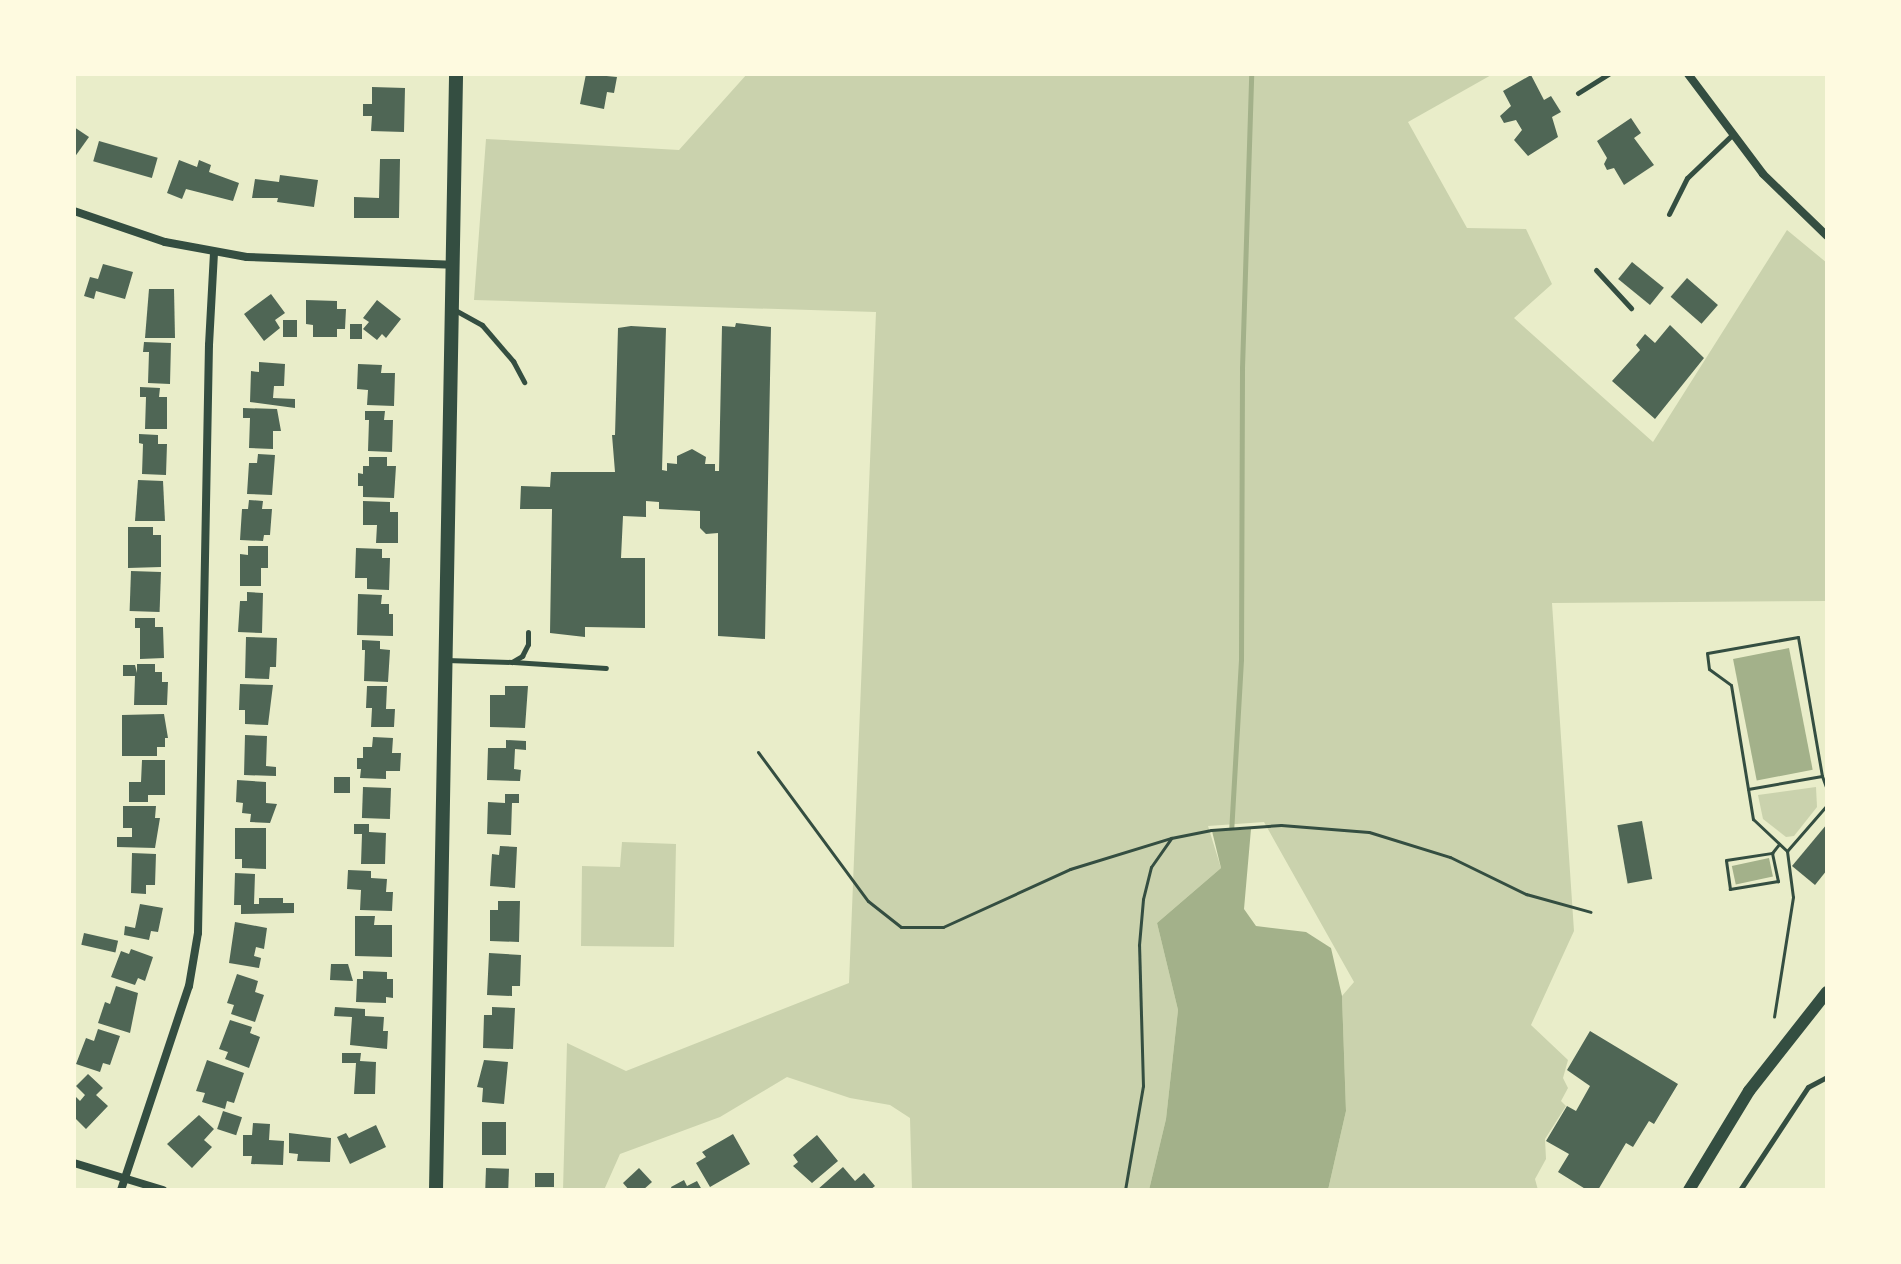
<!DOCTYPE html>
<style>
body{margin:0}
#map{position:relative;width:1901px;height:1264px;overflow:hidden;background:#e9edc9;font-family:"Crimson Pro",serif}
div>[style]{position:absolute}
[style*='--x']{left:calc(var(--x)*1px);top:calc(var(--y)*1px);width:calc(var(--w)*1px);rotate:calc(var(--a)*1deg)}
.green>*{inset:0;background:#cad2ad}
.water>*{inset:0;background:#a3b18a;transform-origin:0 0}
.stream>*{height:5px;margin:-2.5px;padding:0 2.5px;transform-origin:2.5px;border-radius:2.5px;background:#a3b18a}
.building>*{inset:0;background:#4f6655;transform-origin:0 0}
.path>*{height:3px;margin:-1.5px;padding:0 1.5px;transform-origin:1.5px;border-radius:1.5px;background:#344e41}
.service>*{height:5px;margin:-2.5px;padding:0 2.5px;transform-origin:2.5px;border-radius:2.5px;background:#344e41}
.minor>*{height:8px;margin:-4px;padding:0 4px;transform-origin:4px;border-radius:4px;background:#344e41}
.tertiary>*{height:12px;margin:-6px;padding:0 6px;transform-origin:6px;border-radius:6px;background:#344e41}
.secondary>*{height:14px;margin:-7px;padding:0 7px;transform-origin:7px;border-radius:7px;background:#344e41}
span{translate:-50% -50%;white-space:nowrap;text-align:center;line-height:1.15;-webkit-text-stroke:8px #fefae0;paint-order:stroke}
.frame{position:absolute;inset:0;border:76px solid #fefae0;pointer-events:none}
</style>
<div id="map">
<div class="green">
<i style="clip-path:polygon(747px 74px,1493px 74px,1408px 122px,1467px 228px,1526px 229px,1552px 284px,1514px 318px,1653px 442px,1787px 230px,1827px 263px,1827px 601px,1552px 603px,1574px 931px,1531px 1025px,1568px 1060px,1563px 1078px,1568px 1088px,1561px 1101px,1566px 1106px,1545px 1139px,1546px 1159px,1535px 1179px,1538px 1190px,1328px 1190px,1346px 1111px,1342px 996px,1354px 982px,1264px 822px,1208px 826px,1221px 868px,1157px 923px,1178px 1010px,1166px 1119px,1149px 1190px,912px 1190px,910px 1118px,890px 1105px,850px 1098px,787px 1077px,720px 1117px,620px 1154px,604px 1190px,563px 1190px,567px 1043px,626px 1071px,849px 983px,876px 312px,474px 300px,486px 139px,679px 150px)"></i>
<i style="clip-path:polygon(1816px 787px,1817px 807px,1794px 836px,1786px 837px,1763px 819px,1758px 795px)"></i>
<i style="clip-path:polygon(622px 842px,676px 844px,674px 947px,581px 946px,582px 866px,620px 867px)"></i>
</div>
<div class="water">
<i style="left:1789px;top:648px;width:124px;height:57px;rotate:79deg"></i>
<i style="clip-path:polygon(1251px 829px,1244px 909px,1256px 926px,1306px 932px,1331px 948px,1342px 996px,1346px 1111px,1328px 1190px,1149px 1190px,1166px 1119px,1178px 1010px,1157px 923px,1221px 868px,1212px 831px)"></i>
<i style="left:1769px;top:858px;width:19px;height:38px;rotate:78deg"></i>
</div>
<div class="stream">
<i style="--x:1231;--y:833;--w:174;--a:-86.7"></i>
<i style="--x:1241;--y:659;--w:291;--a:-89.8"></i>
<i style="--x:1242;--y:368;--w:294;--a:-88.2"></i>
</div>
<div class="building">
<i style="clip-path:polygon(586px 74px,617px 77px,614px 93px,607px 92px,604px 109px,580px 104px)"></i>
<i style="clip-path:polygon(1531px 75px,1544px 100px,1551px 96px,1561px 112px,1552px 117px,1558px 137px,1528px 156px,1514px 140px,1522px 130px,1516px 120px,1504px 123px,1500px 116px,1511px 106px,1503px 91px)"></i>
<i style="clip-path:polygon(372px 87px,405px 88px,404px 132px,371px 131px,372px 116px,363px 116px,363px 104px,372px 104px)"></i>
<i style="clip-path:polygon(1631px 118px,1641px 133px,1634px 138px,1654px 165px,1624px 185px,1614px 168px,1607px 170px,1604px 164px,1607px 158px,1597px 141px)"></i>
<i style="clip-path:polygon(74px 127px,89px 137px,74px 158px)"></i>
<i style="left:99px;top:141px;width:61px;height:21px;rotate:16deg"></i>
<i style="clip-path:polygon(380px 159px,400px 159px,399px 218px,354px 218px,354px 197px,379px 198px)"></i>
<i style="clip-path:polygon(179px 160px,197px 167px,199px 160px,211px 165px,209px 172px,239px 183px,233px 201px,186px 189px,182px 199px,167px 193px)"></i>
<i style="clip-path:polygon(280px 175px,318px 180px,314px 207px,277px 202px,278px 198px,252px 198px,255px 179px,279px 182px)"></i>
<i style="left:1632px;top:262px;width:41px;height:22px;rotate:39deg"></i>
<i style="clip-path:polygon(103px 264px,133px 272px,125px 299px,96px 291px,94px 299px,84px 296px,90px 277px,98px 279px)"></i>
<i style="left:1687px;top:278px;width:41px;height:25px;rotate:41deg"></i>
<i style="clip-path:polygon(149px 289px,174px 289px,175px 338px,145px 338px)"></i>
<i style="clip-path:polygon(271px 294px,285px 313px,275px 320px,280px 328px,264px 341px,244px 314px)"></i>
<i style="clip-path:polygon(306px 300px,337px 301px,337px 309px,346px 309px,345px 329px,337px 329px,337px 337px,313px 337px,313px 325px,306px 324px)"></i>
<i style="clip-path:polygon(377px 300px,401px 319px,386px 338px,382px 334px,377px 340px,363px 329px,369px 322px,363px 318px)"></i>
<i style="left:283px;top:320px;width:14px;height:17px"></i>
<i style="clip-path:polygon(736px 323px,771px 327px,765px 639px,718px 636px,718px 533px,706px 534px,700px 528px,700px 511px,659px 509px,659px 502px,646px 501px,646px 517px,623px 516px,621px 558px,645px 558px,645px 628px,585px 627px,585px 637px,550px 633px,552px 509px,520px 509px,521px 486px,550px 487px,551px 472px,615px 472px,612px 435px,615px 435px,618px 328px,631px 326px,666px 328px,662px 470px,667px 471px,667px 463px,677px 464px,677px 456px,692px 449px,706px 457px,705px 464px,715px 464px,715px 471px,719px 471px,722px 326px,735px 327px)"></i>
<i style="left:350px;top:324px;width:12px;height:15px"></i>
<i style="clip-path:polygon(1670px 325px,1704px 358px,1655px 419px,1612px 381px,1640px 350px,1636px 345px,1645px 334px,1655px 343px)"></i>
<i style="clip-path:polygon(144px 342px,171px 343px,170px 384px,148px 383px,149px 352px,143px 352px)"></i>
<i style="clip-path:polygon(259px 362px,285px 364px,284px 386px,274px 386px,273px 398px,295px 399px,295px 408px,250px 402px,251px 371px,259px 372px)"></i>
<i style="clip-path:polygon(358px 364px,382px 365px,381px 373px,395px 373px,394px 406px,367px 405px,368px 390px,357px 389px)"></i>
<i style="clip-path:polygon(140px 387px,160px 388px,159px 397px,167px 397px,167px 429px,145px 429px,146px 397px,140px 397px)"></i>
<i style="clip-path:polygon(243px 408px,277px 409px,281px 431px,273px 431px,273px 449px,249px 448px,250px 418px,243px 418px)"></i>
<i style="clip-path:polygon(365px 411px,385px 411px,384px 420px,393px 420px,392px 452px,368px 451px,369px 420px,365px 420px)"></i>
<i style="clip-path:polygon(139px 434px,158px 435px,158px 444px,167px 444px,166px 475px,142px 474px,143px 444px,139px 443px)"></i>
<i style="clip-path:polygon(258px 454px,275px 455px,272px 495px,247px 494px,249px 463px,257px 463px)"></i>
<i style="clip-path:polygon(369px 457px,387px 457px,387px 466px,396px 466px,394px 498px,363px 497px,363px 486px,358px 486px,358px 473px,363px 474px,363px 466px,369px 466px)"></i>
<i style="clip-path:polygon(138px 480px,163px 481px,165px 521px,135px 521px)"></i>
<i style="clip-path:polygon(249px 500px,263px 501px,262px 509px,272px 509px,270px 535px,264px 535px,263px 541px,240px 540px,242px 509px,248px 509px)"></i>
<i style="clip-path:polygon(363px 501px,390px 502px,390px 512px,398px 512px,398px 543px,376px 543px,377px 525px,363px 525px)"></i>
<i style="clip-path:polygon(128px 527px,153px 527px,153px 535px,161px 535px,161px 567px,128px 568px)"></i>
<i style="clip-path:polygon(248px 546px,268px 546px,268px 568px,261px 568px,261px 586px,240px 586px,240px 554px,248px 555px)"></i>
<i style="clip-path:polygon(356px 548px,382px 549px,382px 558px,390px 558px,389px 590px,367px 589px,367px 578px,355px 578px)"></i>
<i style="left:131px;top:571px;width:30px;height:40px;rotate:2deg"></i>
<i style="clip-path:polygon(247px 592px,263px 593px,262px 633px,238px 632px,240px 601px,247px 601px)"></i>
<i style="clip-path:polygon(358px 594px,382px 595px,381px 604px,389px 604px,389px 614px,393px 614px,393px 636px,357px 635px)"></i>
<i style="clip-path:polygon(135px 618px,155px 618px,155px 627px,163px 627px,164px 658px,140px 659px,140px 628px,135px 628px)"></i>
<i style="clip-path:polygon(246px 637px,277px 638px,276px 667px,270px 667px,269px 679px,245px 678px)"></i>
<i style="clip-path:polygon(362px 640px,380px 641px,380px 649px,390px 650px,388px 682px,364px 681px,365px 650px,362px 650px)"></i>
<i style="clip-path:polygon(137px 664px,155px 664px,155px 672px,162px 672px,162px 682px,168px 682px,167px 705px,134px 705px,135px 676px,123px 676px,123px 665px,135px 665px,137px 673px)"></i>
<i style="clip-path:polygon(240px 684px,273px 685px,268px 725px,245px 724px,245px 710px,239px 710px)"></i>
<i style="clip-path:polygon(367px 686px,387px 686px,386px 709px,395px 709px,394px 727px,371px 727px,372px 708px,366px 708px)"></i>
<i style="clip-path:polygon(505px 686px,528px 686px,525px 728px,490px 727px,490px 695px,505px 695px)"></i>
<i style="clip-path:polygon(164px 714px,168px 738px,165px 738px,165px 747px,157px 747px,157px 756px,122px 756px,122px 715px)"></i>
<i style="clip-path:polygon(245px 735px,267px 736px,266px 766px,276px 767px,276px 776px,244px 775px)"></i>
<i style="clip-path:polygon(373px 737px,393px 738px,392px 753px,401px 753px,400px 771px,386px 771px,386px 779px,360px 778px,361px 769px,357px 769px,357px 758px,363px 758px,363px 747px,372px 747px)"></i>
<i style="clip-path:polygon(506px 740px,526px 741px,526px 750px,515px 749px,514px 769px,521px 770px,520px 781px,487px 780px,488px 748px,506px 748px)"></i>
<i style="clip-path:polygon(142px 760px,165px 760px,165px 795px,148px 795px,148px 802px,129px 802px,129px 782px,141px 782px)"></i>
<i style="left:350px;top:777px;width:16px;height:16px;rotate:90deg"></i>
<i style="clip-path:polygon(237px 780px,266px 782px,266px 803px,277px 804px,270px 823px,250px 822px,251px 814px,242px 813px,243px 803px,236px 802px)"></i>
<i style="left:363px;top:787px;width:28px;height:31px;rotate:2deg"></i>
<i style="clip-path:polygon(505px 794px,519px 794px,519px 803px,512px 803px,511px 835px,487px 834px,488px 802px,505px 803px)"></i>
<i style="clip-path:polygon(123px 806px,156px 806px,155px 818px,160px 818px,155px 848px,117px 847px,117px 837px,132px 837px,132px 828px,123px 828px)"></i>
<i style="left:1642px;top:821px;width:59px;height:25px;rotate:80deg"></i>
<i style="clip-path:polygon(354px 824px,369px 824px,369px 832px,386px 833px,385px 864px,361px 864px,362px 834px,354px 834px)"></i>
<i style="clip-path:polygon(1827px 824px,1827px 870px,1815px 885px,1792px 866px)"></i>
<i style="clip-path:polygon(235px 828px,266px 828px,266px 869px,242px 868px,242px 859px,235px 859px)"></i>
<i style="clip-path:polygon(500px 846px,517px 847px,515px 888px,490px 886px,492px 854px,499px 855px)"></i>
<i style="clip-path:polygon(132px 853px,156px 854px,155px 885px,146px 885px,146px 894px,131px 893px)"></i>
<i style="clip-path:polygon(348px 870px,371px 871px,371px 878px,387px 879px,386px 892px,393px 892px,392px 911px,360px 910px,361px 890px,347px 889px)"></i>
<i style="clip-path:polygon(235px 873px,255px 874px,254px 904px,259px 904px,259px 898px,283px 898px,283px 903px,294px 903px,294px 913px,241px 914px,241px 905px,234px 905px)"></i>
<i style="clip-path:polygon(498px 901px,520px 901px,519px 942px,490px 941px,490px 910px,498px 910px)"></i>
<i style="clip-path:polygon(140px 904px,163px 908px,158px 932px,151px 931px,149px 940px,124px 935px,125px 926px,135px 928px)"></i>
<i style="clip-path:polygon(355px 916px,375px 916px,374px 925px,392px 925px,392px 957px,355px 956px)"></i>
<i style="clip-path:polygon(235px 922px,267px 928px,264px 949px,256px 947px,254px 956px,261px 958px,259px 968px,229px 963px)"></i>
<i style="left:84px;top:933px;width:35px;height:12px;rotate:13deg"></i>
<i style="clip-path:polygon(131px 949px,153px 957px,145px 981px,138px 978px,135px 985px,111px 977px,121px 951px,129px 954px)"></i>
<i style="clip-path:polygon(489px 953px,521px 955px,520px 986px,512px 986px,512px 996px,487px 995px)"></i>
<i style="clip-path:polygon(331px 964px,348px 964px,353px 981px,330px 980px)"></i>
<i style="clip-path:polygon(363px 971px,387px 972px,387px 979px,393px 979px,393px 998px,386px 997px,386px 1003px,356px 1002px,357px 979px,363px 979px)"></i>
<i style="clip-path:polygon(237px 974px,258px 981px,255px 992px,264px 995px,255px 1022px,231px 1014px,234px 1005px,227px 1003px)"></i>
<i style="clip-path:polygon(116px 986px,138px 993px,130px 1033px,98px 1023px,105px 1002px,110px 1004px)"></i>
<i style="clip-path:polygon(335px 1007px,365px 1009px,365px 1016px,384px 1017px,383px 1031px,388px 1031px,387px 1049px,350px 1045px,352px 1017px,334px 1016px)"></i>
<i style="clip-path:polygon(492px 1007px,515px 1008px,513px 1049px,483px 1048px,484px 1015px,492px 1015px)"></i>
<i style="clip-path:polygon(230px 1020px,252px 1027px,250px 1033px,260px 1037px,249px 1068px,225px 1059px,228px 1052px,219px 1049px)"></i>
<i style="clip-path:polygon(98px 1029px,120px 1036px,110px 1065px,103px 1063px,100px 1072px,76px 1064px,86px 1038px,94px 1041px)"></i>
<i style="clip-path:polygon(1590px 1031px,1678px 1084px,1654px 1124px,1649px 1121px,1633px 1147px,1626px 1143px,1598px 1190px,1587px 1190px,1558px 1172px,1569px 1154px,1546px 1141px,1567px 1106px,1576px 1111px,1590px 1086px,1567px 1070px)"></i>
<i style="clip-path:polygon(342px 1053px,361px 1053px,360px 1061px,376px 1062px,375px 1094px,354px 1094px,356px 1063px,342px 1063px)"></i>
<i style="clip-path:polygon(207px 1060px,244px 1073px,234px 1103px,227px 1101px,225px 1109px,202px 1102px,205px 1093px,196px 1091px)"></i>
<i style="clip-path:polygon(484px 1060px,508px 1062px,504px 1104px,482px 1102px,483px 1088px,477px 1087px)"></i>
<i style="clip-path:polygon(88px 1074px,103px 1088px,96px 1095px,108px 1106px,86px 1129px,74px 1117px,74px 1099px,76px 1097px,80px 1101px,85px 1095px,76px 1086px)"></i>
<i style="left:223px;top:1111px;width:20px;height:19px;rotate:18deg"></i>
<i style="clip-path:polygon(199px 1115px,214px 1129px,204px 1140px,212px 1147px,192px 1168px,167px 1144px)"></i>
<i style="left:482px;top:1122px;width:24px;height:33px"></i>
<i style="clip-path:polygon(253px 1123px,270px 1124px,269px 1140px,284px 1141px,283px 1165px,251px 1164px,252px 1156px,243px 1156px,243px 1135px,252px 1135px)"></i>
<i style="clip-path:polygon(376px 1125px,386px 1147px,350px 1164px,337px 1137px,346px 1133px,349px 1138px)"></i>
<i style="clip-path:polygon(289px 1133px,331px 1138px,330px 1162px,297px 1161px,298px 1154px,289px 1153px)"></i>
<i style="clip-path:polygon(733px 1134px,750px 1164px,710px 1187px,696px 1163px,706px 1157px,702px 1152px)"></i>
<i style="clip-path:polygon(817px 1135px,838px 1161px,812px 1183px,793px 1166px,798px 1162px,793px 1155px)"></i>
<i style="clip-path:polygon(843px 1167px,855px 1181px,864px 1173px,875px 1186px,870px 1190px,817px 1190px)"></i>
<i style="left:486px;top:1168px;width:23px;height:22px;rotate:2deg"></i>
<i style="clip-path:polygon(639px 1168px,652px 1182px,643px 1190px,629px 1190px,623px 1183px)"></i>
<i style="left:535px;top:1173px;width:19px;height:14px"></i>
<i style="clip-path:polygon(684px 1180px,687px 1186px,697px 1181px,702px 1190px,672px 1190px,671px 1187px)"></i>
</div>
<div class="path">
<i style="--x:758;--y:752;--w:185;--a:53.6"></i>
<i style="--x:868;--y:901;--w:42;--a:38.2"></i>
<i style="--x:901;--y:927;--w:42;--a:0"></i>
<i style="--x:943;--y:927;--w:140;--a:-24.5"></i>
<i style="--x:1070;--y:869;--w:106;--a:-17.1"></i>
<i style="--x:1822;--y:776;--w:15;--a:70"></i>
<i style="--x:1748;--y:789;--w:75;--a:-10"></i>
<i style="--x:1822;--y:776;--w:141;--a:-99.8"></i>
<i style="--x:1798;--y:637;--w:92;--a:170"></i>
<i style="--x:1707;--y:653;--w:16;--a:83"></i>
<i style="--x:1709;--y:669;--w:27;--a:36"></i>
<i style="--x:1731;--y:685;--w:136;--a:80.7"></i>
<i style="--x:1753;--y:819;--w:47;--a:43.3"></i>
<i style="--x:1787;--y:851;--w:46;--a:82.6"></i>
<i style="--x:1793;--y:897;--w:121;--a:99"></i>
<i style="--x:1787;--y:851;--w:61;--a:-49"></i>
<i style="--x:1772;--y:853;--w:29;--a:78"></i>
<i style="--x:1778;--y:881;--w:49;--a:170.5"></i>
<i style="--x:1730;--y:889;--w:29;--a:-98"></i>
<i style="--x:1726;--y:860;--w:47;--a:-8.7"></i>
<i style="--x:1772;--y:853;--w:11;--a:-52"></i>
<i style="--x:1125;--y:1190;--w:106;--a:-80.2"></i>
<i style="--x:1143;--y:1086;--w:141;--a:-91.6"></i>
<i style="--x:1139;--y:945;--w:46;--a:-85"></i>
<i style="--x:1143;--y:899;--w:33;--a:-76"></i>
<i style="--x:1151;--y:867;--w:35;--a:-55"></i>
<i style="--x:1171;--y:838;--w:41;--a:-11.3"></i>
<i style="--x:1211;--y:830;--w:70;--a:-4.1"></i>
<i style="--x:1281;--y:825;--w:88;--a:4.5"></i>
<i style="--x:1369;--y:832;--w:85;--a:17.2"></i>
<i style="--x:1450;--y:857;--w:85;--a:26"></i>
<i style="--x:1526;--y:894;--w:67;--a:15.5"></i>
</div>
<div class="service">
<i style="--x:1578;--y:93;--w:36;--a:-32"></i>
<i style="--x:1669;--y:214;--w:40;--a:-63.4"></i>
<i style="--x:1687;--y:178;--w:62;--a:-43.7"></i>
<i style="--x:1596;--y:270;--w:52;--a:47.4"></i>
<i style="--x:455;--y:310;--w:31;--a:29"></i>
<i style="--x:482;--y:325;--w:48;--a:49.3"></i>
<i style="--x:513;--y:361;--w:24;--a:62"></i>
<i style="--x:446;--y:660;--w:66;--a:1.7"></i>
<i style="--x:512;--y:662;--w:12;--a:-31"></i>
<i style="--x:522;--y:656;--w:13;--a:-63"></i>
<i style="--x:528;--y:644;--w:12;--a:-90"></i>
<i style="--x:513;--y:662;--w:93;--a:3.7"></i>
<i style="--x:1740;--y:1190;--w:123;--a:-56.6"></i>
<i style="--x:1808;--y:1087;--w:21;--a:-28"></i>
</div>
<div class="minor">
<i style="--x:1688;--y:74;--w:125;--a:53.1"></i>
<i style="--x:1763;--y:174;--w:89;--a:44.1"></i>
<i style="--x:74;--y:211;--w:96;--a:18.8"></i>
<i style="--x:165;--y:242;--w:83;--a:10.4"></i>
<i style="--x:247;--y:257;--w:205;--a:2.2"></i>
<i style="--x:74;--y:1163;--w:93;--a:16.9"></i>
<i style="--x:121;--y:1190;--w:215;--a:-71.6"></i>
<i style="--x:189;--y:986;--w:54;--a:-80.4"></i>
<i style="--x:198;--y:933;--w:588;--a:-88.93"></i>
<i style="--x:209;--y:345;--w:93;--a:-86.9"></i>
</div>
<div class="tertiary">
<i style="--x:1689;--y:1190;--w:116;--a:-58.8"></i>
<i style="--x:1749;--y:1091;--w:126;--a:-51.8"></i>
</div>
<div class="secondary">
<i style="--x:436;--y:1190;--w:1116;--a:-88.97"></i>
</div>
<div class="frame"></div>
</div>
